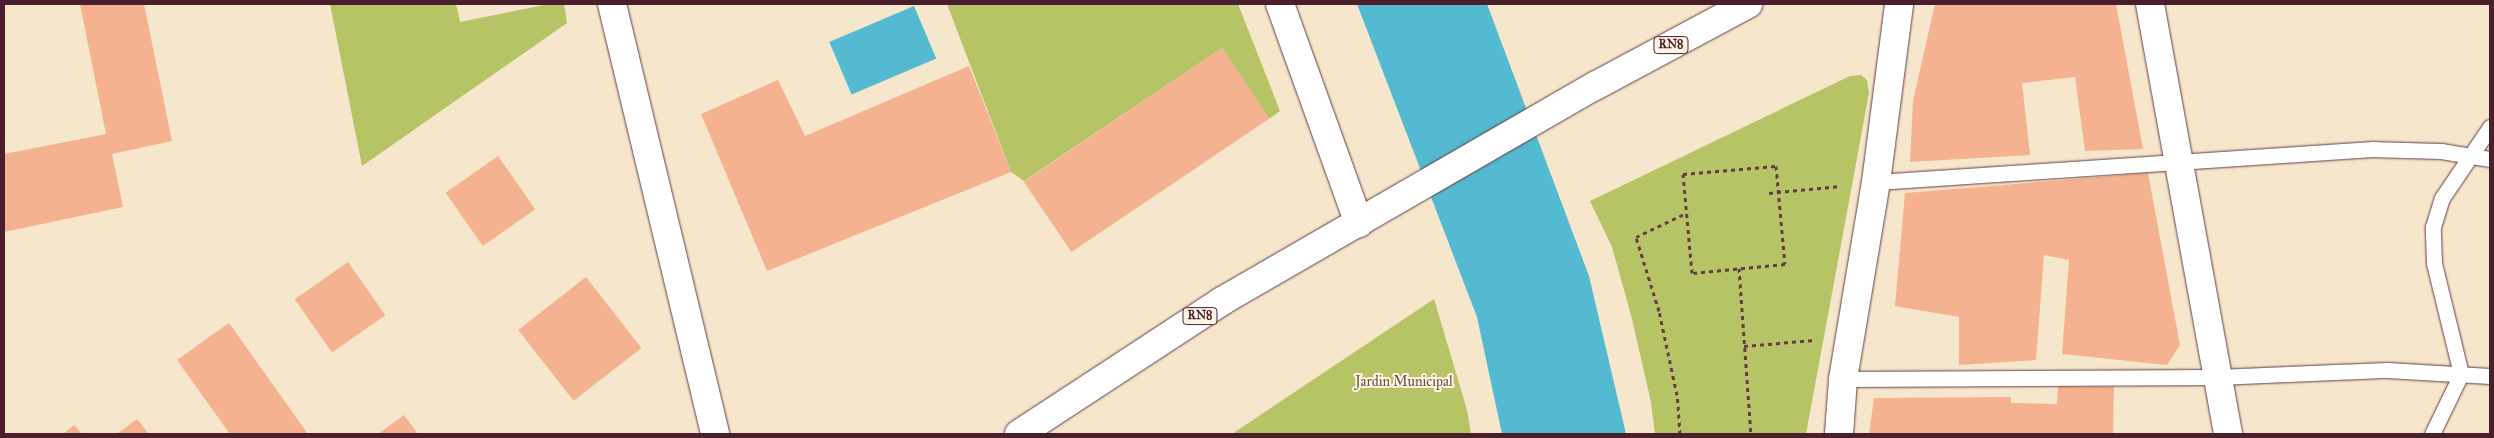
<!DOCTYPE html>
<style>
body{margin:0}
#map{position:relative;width:2494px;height:438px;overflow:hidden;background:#f5e6cc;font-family:"IM FELL Great Primer",serif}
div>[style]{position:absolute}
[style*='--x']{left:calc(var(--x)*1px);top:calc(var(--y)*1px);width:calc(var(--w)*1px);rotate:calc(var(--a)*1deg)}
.green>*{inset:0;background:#b6c466}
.water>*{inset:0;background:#54bad2;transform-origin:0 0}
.building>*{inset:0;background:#f4b290;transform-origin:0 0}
.path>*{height:3px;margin-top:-1.5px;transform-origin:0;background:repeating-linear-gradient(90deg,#643d43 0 4px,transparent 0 8px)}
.roads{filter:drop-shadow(0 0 1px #643d43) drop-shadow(0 0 1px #643d43)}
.lane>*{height:15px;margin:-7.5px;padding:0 7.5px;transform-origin:7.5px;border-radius:7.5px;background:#fff}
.street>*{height:28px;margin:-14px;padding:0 14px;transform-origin:14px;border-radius:14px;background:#fff}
.secondary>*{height:28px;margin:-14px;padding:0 14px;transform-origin:14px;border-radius:14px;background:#fff}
.primary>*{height:28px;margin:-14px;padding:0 14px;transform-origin:14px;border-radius:14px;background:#fff}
span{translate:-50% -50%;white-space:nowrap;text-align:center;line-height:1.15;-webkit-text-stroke:4px #fcf5e5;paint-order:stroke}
.shield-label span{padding:1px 4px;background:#fcf5e5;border:1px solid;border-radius:4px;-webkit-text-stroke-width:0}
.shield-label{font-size:12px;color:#4a1f2b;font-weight:700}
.park-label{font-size:14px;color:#6a513d}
.frame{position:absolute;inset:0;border:5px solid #4a1f2b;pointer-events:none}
</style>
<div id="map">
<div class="green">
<i style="clip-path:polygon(330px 4px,456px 4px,460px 22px,549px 4px,564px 4px,567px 23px,362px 166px)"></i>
<i style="clip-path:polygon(947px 4px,1238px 4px,1280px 111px,1269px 119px,1222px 48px,1024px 181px,1011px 172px)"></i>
<i style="clip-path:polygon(1861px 75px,1867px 80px,1869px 93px,1806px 434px,1655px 434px,1651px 402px,1631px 315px,1612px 247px,1590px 201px,1850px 76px)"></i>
<i style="clip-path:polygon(1434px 299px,1467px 410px,1471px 434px,1232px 434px)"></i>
</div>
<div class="water">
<i style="clip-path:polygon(1357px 4px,1487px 4px,1589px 276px,1626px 434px,1502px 434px,1477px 317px)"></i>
<i style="left:914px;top:6px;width:57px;height:92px;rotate:67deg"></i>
</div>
<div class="building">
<i style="clip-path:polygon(80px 4px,144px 4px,172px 141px,112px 154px,123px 207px,4px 232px,4px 154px,106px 134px)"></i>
<i style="clip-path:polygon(1935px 4px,2116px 4px,2143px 149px,2085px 151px,2075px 77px,2022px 83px,2030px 155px,1910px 162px,1913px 101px)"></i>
<i style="left:1222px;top:48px;width:85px;height:239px;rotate:56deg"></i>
<i style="clip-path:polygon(969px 66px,1011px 172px,767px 271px,701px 114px,778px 80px,805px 136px)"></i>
<i style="left:498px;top:156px;width:65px;height:64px;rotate:55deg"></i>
<i style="clip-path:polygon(2148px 173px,2180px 345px,2167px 365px,2062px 354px,2069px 260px,2044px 255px,2036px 360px,1959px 365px,1959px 317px,1895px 306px,1905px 193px)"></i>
<i style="left:348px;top:262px;width:65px;height:65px;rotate:55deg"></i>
<i style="left:586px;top:277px;width:90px;height:86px;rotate:52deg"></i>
<i style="clip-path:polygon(229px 323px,308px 434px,230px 434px,177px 360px)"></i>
<i style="clip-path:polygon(2058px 386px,2114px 387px,2113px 434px,1869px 434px,1874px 398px,2011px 397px,2011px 403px,2057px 404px)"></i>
<i style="clip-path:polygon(404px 415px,418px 434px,378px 434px)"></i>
<i style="clip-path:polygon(137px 419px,149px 434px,117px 434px)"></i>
<i style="clip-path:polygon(74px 425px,82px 434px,63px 434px)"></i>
</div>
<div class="path">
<i style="--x:1776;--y:166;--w:98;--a:84.8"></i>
<i style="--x:1785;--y:264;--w:93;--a:174.5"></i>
<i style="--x:1692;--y:273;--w:99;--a:-95.2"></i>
<i style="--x:1683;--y:174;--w:93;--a:-4.9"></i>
<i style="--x:1769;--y:193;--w:72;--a:-5.6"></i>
<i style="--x:1739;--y:268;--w:166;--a:85.9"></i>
<i style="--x:1744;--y:346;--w:70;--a:-4.9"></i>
<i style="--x:1680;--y:434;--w:39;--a:-94"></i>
<i style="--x:1677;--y:395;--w:86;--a:-102.1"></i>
<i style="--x:1659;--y:311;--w:77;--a:-107.3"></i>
<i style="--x:1636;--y:237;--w:55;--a:-25.6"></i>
</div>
<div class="roads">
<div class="lane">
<i style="--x:1876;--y:182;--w:498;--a:-3.8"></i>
<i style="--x:2373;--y:149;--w:68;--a:1.7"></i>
<i style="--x:2441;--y:151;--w:50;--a:9.3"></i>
<i style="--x:1843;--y:379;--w:374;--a:-0.3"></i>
<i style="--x:2217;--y:377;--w:170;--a:-2.4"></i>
<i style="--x:2387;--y:370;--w:103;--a:3.3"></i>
<i style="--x:2432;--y:434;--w:67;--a:-64.2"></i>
<i style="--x:2461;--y:374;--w:114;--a:-103.7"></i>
<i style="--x:2434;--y:263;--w:36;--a:-92"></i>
<i style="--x:2433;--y:227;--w:30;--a:-73"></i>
<i style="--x:2442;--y:198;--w:86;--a:-55.9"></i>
</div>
<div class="street">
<i style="--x:1839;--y:434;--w:55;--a:-85.8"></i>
<i style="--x:1843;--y:379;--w:200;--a:-80.5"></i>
<i style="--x:1876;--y:182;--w:179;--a:-82.6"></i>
</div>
<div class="secondary">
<i style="--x:612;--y:4;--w:442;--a:76.5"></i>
<i style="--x:1280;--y:4;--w:233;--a:70.2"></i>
<i style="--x:2150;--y:4;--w:437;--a:79.7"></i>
</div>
<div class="primary">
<i style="--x:1019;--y:434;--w:243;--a:-33.2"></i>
<i style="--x:1222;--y:301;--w:431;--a:-30"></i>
<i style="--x:1595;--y:86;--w:174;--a:-28.2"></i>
</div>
</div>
<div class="shield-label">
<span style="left:1671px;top:45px">RN8</span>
<span style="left:1200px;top:316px">RN8</span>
</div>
<div class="park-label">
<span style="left:1404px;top:382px">Jardin Municipal</span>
</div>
<div class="frame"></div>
</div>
